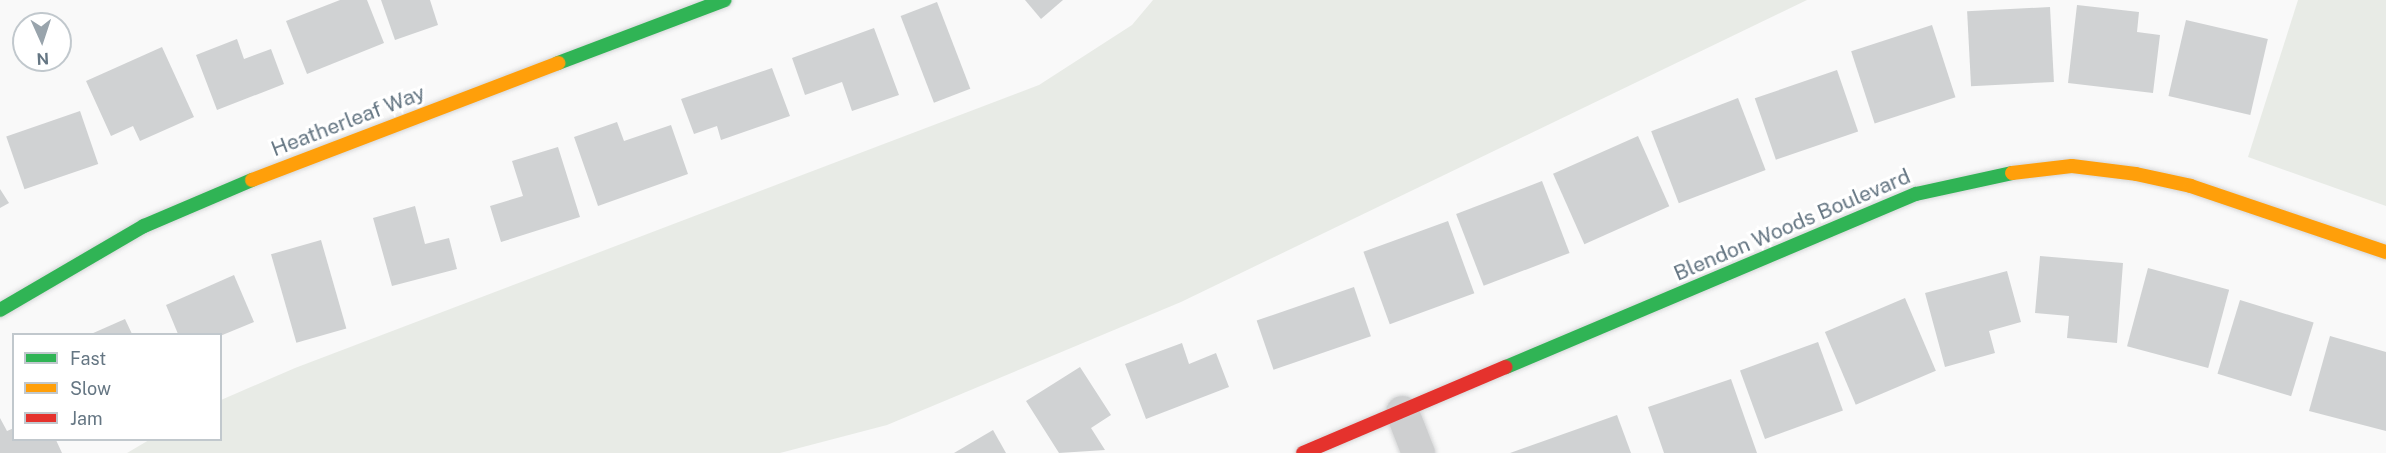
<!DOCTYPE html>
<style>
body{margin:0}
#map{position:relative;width:2386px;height:453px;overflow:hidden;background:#f9f9f9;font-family:"Public Sans",sans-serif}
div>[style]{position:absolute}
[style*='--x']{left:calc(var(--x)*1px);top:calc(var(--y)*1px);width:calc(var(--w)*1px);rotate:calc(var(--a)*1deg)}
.green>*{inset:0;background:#e8ebe6}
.building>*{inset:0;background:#d0d2d3;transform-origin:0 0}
.roads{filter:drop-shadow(0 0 2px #d5d6d7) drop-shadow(0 0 2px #d5d6d7)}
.street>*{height:33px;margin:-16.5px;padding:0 16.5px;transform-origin:16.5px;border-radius:16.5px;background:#cecfd0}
.fast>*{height:14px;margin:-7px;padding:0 7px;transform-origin:7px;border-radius:7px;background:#30b455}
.slow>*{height:14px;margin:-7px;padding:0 7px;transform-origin:7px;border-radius:7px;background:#ff9f0a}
.jam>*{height:14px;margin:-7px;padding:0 7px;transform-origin:7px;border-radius:7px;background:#e5322d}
span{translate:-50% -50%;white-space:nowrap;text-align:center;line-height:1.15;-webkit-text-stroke:6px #fff;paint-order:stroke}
.street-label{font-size:21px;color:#657683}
.legend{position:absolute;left:12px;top:333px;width:210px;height:108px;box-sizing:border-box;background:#fff;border:2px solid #c1c8cd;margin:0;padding:8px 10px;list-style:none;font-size:18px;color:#657683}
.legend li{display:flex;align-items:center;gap:12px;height:30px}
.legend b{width:30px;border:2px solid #c1c8cd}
.north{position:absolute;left:12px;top:12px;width:60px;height:60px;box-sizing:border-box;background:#fff;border:2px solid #c1c8cd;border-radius:50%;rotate:177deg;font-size:16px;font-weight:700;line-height:24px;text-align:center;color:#657683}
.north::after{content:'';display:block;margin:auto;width:21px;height:27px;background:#99a4ac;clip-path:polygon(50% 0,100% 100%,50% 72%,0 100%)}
</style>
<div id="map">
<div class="green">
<i style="clip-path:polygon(1153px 0,1807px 0,1181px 302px,887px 425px,780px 453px,127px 453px,149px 440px,220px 440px,221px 400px,295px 368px,1039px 85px,1132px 25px)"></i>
<i style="clip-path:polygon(2298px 0,2386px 0,2386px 206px,2248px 157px)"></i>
</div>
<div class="building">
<i style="clip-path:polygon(340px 0,367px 0,384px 43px,307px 74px,286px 21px)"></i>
<i style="clip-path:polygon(381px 0,430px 0,438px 25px,395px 40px)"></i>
<i style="clip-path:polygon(1025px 0,1063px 0,1041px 19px)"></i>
<i style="left:937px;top:2px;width:93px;height:39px;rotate:69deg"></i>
<i style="clip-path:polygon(2077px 5px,2139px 12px,2137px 32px,2160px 35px,2153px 93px,2068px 83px)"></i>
<i style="left:2050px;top:7px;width:75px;height:83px;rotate:87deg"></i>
<i style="left:2186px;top:20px;width:84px;height:78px;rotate:13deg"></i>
<i style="left:1932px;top:25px;width:76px;height:85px;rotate:72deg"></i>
<i style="clip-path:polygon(874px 28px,899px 95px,852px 111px,842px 82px,805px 95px,792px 58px)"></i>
<i style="clip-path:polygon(237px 39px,244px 59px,271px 49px,284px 84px,217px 110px,196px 55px)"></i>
<i style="clip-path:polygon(162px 47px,194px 117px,140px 141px,133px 126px,111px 136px,86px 81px)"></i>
<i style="clip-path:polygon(772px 68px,790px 116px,721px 140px,717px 126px,694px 134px,681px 99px)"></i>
<i style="left:1837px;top:70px;width:65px;height:87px;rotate:71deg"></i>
<i style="left:1738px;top:98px;width:77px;height:93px;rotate:69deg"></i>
<i style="left:80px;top:111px;width:56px;height:78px;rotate:71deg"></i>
<i style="clip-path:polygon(617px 122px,624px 141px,671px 125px,688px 174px,598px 206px,574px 137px)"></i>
<i style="left:1638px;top:136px;width:77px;height:93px;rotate:66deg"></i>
<i style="clip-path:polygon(558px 147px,580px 217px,501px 242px,490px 206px,523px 196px,512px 161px)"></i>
<i style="left:1542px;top:181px;width:77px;height:92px;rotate:69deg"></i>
<i style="clip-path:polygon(0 189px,9px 203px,0 208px)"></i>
<i style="clip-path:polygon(415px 206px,425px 244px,449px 238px,457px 269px,392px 286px,373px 218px)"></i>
<i style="left:1448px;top:221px;width:77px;height:90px;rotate:70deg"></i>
<i style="left:321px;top:240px;width:92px;height:52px;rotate:74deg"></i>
<i style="clip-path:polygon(2040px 256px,2123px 263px,2117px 343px,2067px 338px,2069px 316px,2035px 313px)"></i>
<i style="left:2148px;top:268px;width:84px;height:81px;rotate:15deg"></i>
<i style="clip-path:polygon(2007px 271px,2021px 322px,1989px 331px,1995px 353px,1945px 367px,1925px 293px)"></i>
<i style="clip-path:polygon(234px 275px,254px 322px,220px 336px,178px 334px,166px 305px)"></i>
<i style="left:1354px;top:287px;width:52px;height:103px;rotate:71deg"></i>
<i style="left:1905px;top:298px;width:79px;height:87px;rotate:67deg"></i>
<i style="left:2240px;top:300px;width:77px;height:77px;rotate:17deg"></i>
<i style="clip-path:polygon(125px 319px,132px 334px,91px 334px)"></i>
<i style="clip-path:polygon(2330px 336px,2386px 352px,2386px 431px,2309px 411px)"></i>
<i style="left:1818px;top:342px;width:73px;height:83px;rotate:70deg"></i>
<i style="clip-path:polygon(1182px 343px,1189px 364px,1216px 353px,1229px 387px,1146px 419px,1125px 364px)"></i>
<i style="clip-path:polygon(1080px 367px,1111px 415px,1091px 428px,1105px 450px,1059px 453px,1026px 401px)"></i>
<i style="clip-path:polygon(1731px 379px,1757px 453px,1664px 453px,1648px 407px)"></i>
<i style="clip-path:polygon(1617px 415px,1631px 453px,1510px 453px)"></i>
<i style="clip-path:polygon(0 418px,7px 431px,14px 428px,14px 440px,56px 440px,62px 453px,0 453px)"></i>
<i style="clip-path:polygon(993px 430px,1006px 453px,954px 453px)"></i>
</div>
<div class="roads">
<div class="street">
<i style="--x:1402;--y:412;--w:44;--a:68.7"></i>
</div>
<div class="fast">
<i style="--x:558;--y:63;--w:178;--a:-20.7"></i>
<i style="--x:0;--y:310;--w:167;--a:-30.3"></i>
<i style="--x:144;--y:226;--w:117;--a:-23.1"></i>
<i style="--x:1506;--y:367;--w:445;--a:-22.9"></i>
<i style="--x:1916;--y:194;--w:98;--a:-12.3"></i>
</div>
<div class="slow">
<i style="--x:2012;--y:173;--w:60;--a:-6.7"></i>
<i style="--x:2072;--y:166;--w:64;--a:7.1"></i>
<i style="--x:2136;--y:174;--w:56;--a:12.3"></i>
<i style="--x:2191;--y:186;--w:206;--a:18.7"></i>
<i style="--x:252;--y:180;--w:328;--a:-20.9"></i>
</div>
<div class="jam">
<i style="--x:1303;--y:453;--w:220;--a:-23"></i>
</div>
</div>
<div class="street-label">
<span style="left:348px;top:121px;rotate:-21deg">Heatherleaf Way</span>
<span style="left:1792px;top:225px;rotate:-23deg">Blendon Woods Boulevard</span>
</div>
<ul class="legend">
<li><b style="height:8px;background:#30b455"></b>Fast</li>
<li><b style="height:8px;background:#ff9f0a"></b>Slow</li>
<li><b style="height:8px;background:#e5322d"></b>Jam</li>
</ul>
<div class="north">N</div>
</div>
